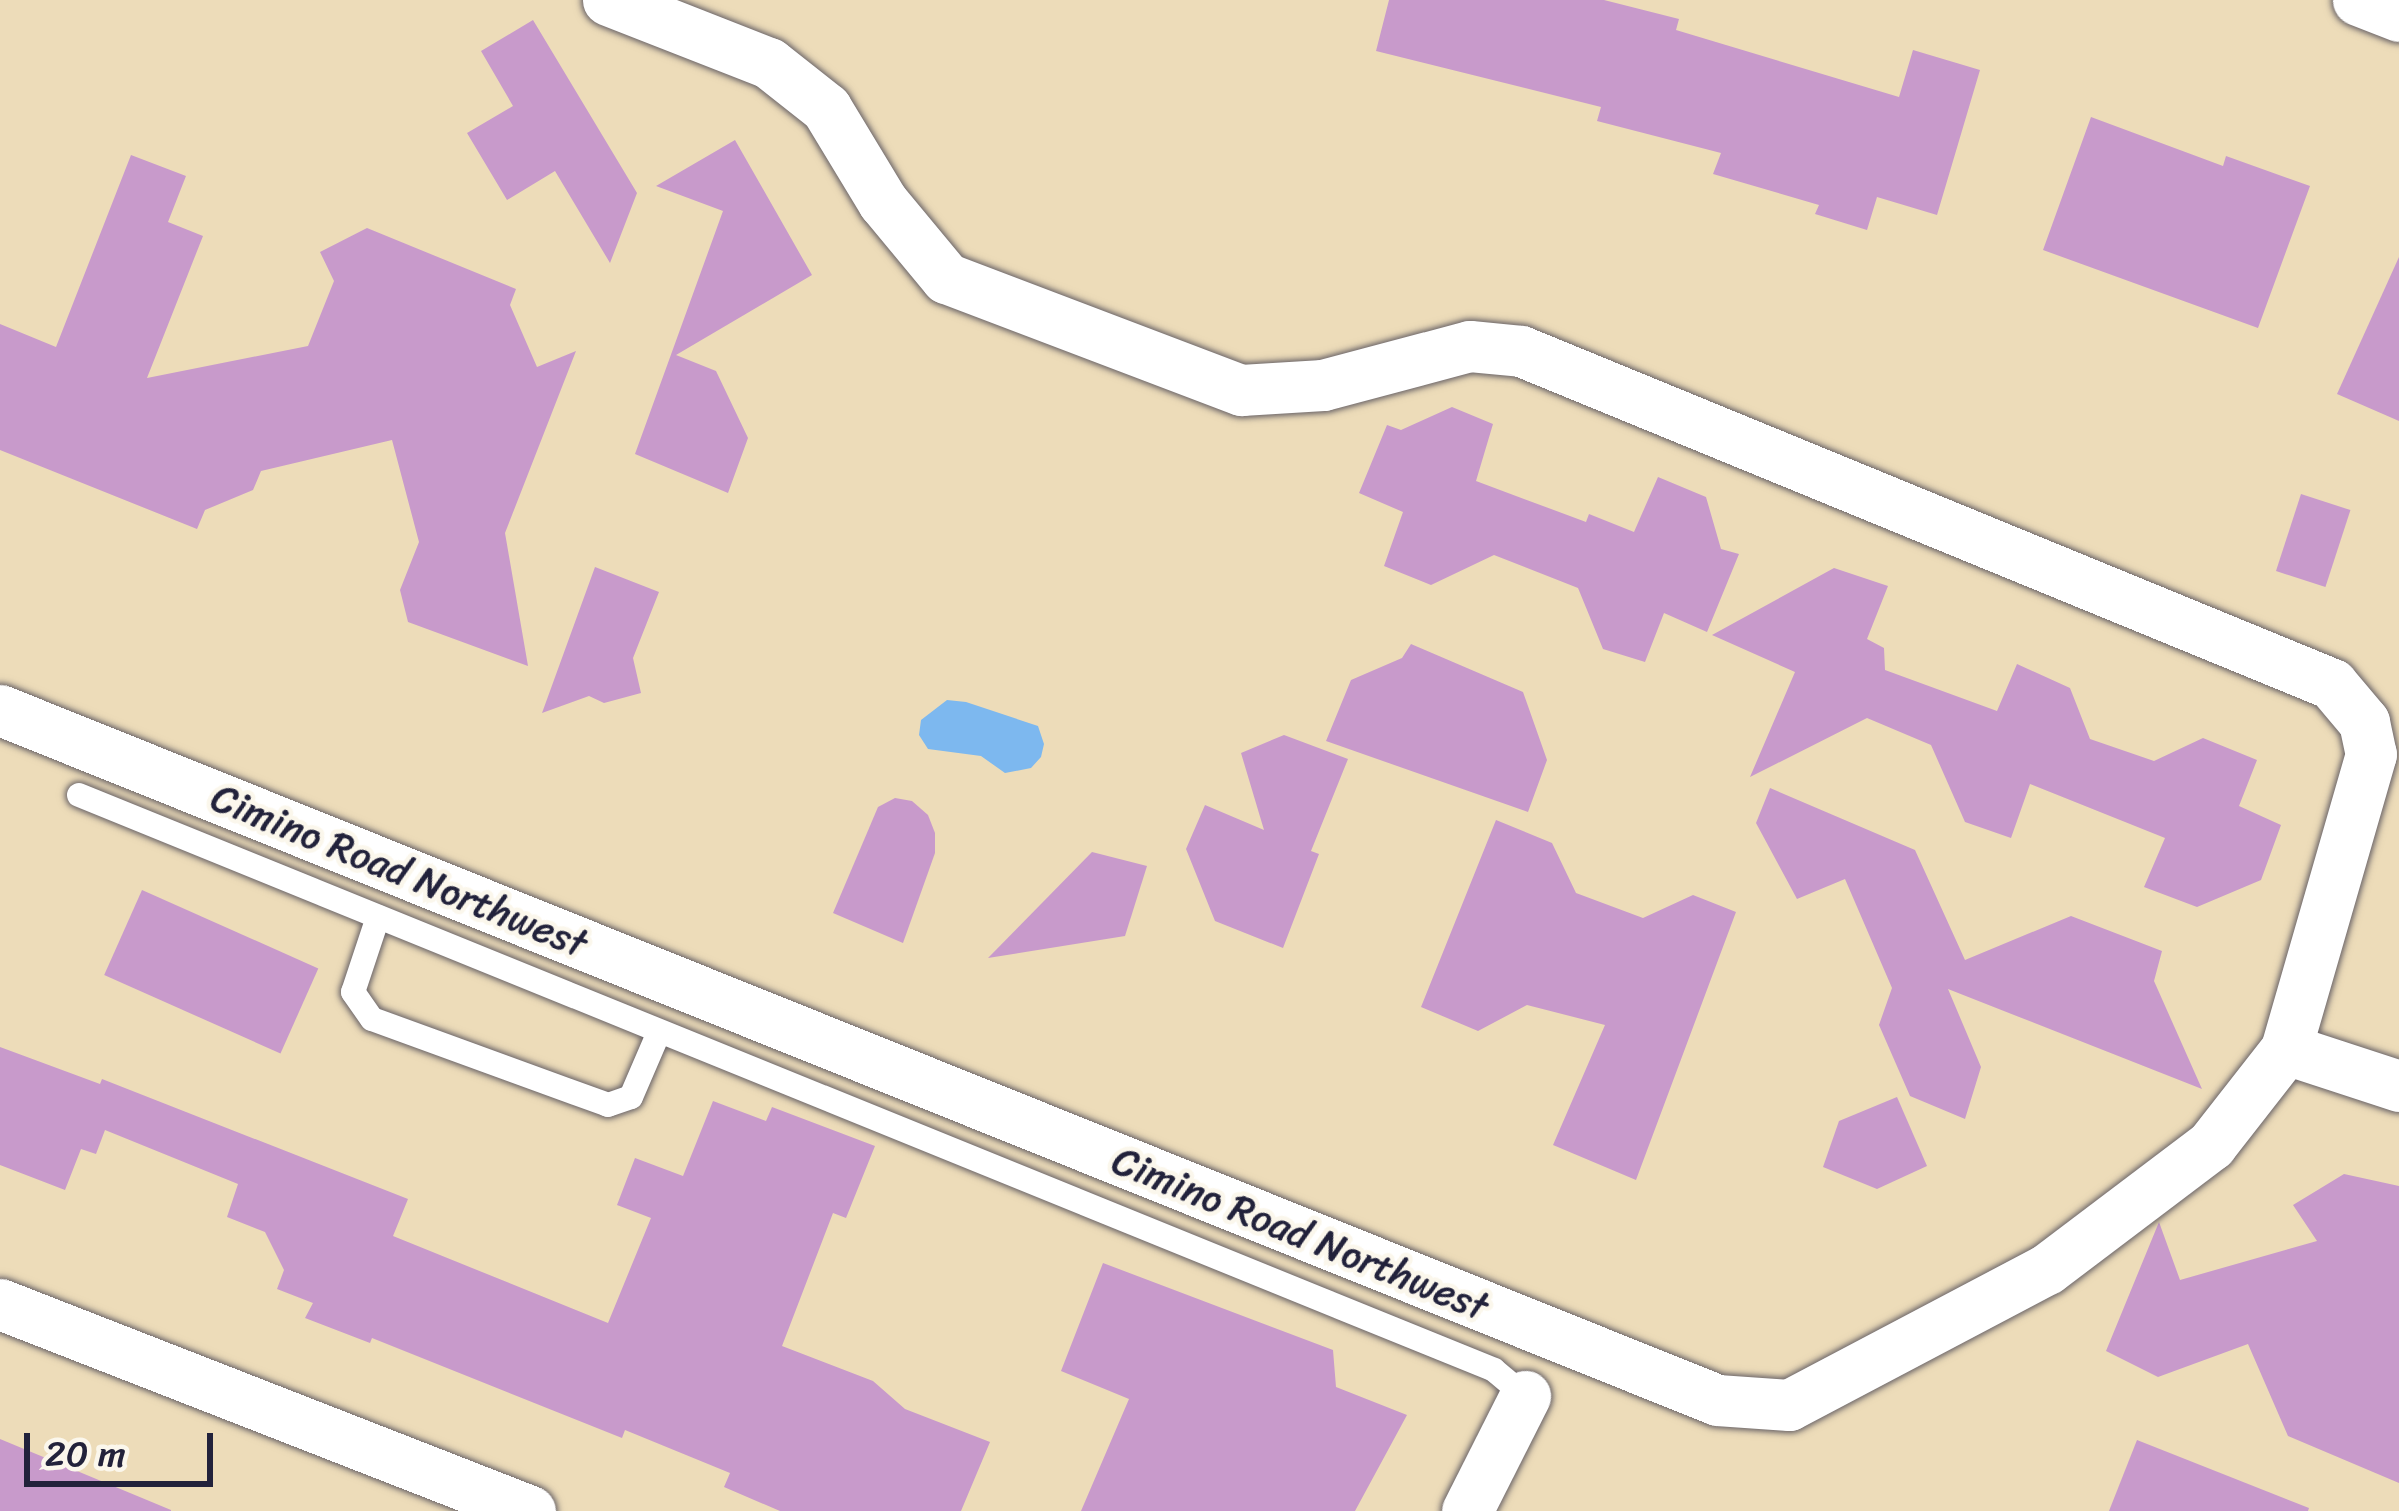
<!DOCTYPE html>
<style>
body{margin:0}
#map{position:relative;width:2399px;height:1511px;overflow:hidden;background:#eddcb9;font-family:Sriracha,sans-serif}
div>[style]{position:absolute}
[style*='--x']{left:calc(var(--x)*1px);top:calc(var(--y)*1px);width:calc(var(--w)*1px);rotate:calc(var(--a)*1deg)}
.water>*{inset:0;background:#7db8ef}
.building>*{inset:0;background:#c89acb;transform-origin:0 0}
.roads{filter:drop-shadow(0 0 3px #696367) drop-shadow(0 0 3px #696367)}
.service>*{height:24px;margin:-12px;padding:0 12px;transform-origin:12px;border-radius:12px;background:#fff}
.minor>*{height:51px;margin:-25.5px;padding:0 25.5px;transform-origin:25.5px;border-radius:25.5px;background:#fff}
span{translate:-50% -50%;white-space:nowrap;text-align:center;line-height:1.15;-webkit-text-stroke:9px #fbf7ec;paint-order:stroke}
.street-label{font-size:39px;color:#22223b}
.scale{position:absolute;left:24px;top:1433px;width:189px;height:54px;box-sizing:border-box;border:6px solid #22223b;border-top:0;padding-left:15px;font-size:36px;line-height:42px;white-space:nowrap;color:#22223b;-webkit-text-stroke:9px #fbf7ec;paint-order:stroke}
</style>
<div id="map">
<div class="water">
<i style="clip-path:polygon(947px 700px,966px 702px,1038px 726px,1044px 744px,1041px 757px,1031px 768px,1005px 773px,981px 756px,928px 749px,919px 735px,921px 720px)"></i>
</div>
<div class="building">
<i style="clip-path:polygon(1389px 0,1604px 0,1679px 19px,1676px 30px,1899px 97px,1913px 50px,1980px 70px,1937px 215px,1877px 197px,1867px 230px,1815px 214px,1819px 205px,1713px 174px,1721px 153px,1597px 121px,1601px 107px,1376px 51px)"></i>
<i style="clip-path:polygon(533px 20px,637px 193px,610px 263px,555px 171px,507px 200px,467px 133px,513px 106px,481px 51px)"></i>
<i style="clip-path:polygon(2091px 117px,2223px 166px,2226px 156px,2310px 186px,2258px 328px,2043px 250px)"></i>
<i style="clip-path:polygon(735px 140px,812px 275px,676px 355px,716px 371px,748px 438px,728px 493px,635px 454px,723px 211px,656px 186px)"></i>
<i style="clip-path:polygon(131px 155px,186px 176px,168px 222px,203px 236px,147px 378px,308px 346px,334px 281px,320px 252px,367px 228px,516px 289px,510px 305px,537px 367px,576px 351px,505px 533px,528px 666px,408px 622px,400px 590px,419px 542px,392px 440px,261px 471px,253px 490px,205px 510px,197px 529px,0 450px,0 324px,56px 347px)"></i>
<i style="clip-path:polygon(2399px 257px,2399px 421px,2337px 394px)"></i>
<i style="clip-path:polygon(1452px 407px,1493px 424px,1476px 481px,1586px 522px,1589px 514px,1634px 532px,1658px 477px,1706px 497px,1721px 549px,1739px 554px,1707px 632px,1664px 613px,1645px 662px,1603px 649px,1578px 588px,1494px 555px,1431px 585px,1384px 566px,1403px 512px,1359px 493px,1387px 425px,1401px 430px)"></i>
<i style="left:2301px;top:494px;width:52px;height:81px;rotate:18deg"></i>
<i style="clip-path:polygon(595px 567px,659px 592px,633px 658px,641px 693px,604px 703px,589px 696px,542px 713px)"></i>
<i style="clip-path:polygon(1834px 568px,1888px 586px,1867px 639px,1884px 648px,1885px 670px,1997px 711px,2017px 664px,2070px 688px,2090px 739px,2154px 761px,2203px 738px,2257px 760px,2239px 806px,2281px 825px,2261px 880px,2197px 907px,2144px 887px,2165px 838px,2030px 784px,2011px 838px,1965px 822px,1931px 745px,1867px 718px,1750px 777px,1795px 672px,1712px 635px)"></i>
<i style="clip-path:polygon(1411px 644px,1523px 692px,1547px 760px,1528px 812px,1326px 741px,1351px 680px,1402px 658px)"></i>
<i style="clip-path:polygon(1284px 735px,1348px 759px,1311px 851px,1319px 854px,1283px 948px,1215px 921px,1186px 849px,1205px 805px,1264px 830px,1241px 753px)"></i>
<i style="clip-path:polygon(1770px 788px,1915px 850px,1965px 960px,2071px 916px,2162px 951px,2154px 981px,2202px 1089px,1948px 989px,1981px 1067px,1965px 1119px,1910px 1096px,1879px 1025px,1892px 988px,1845px 879px,1797px 899px,1756px 823px)"></i>
<i style="clip-path:polygon(895px 798px,912px 801px,928px 815px,935px 833px,935px 853px,903px 943px,833px 913px,878px 807px)"></i>
<i style="clip-path:polygon(1496px 820px,1552px 843px,1576px 893px,1643px 918px,1693px 895px,1736px 912px,1636px 1180px,1553px 1145px,1605px 1025px,1527px 1005px,1478px 1031px,1421px 1007px)"></i>
<i style="clip-path:polygon(1092px 852px,1147px 866px,1125px 936px,988px 958px)"></i>
<i style="left:142px;top:890px;width:193px;height:93px;rotate:24deg"></i>
<i style="clip-path:polygon(0 1047px,100px 1084px,102px 1079px,408px 1199px,393px 1236px,608px 1323px,651px 1218px,617px 1205px,635px 1158px,683px 1176px,713px 1101px,766px 1121px,772px 1107px,875px 1146px,846px 1218px,833px 1213px,782px 1346px,873px 1381px,905px 1409px,990px 1442px,961px 1511px,780px 1511px,724px 1487px,730px 1473px,625px 1430px,622px 1438px,372px 1338px,370px 1343px,305px 1318px,313px 1303px,277px 1289px,284px 1270px,265px 1232px,227px 1217px,238px 1184px,105px 1130px,96px 1154px,81px 1149px,65px 1190px,0 1165px)"></i>
<i style="clip-path:polygon(1897px 1097px,1927px 1166px,1877px 1189px,1823px 1167px,1839px 1121px)"></i>
<i style="clip-path:polygon(2344px 1174px,2399px 1186px,2399px 1483px,2288px 1436px,2248px 1344px,2158px 1377px,2106px 1351px,2159px 1222px,2180px 1280px,2317px 1241px,2293px 1205px)"></i>
<i style="clip-path:polygon(1103px 1263px,1333px 1350px,1336px 1387px,1407px 1415px,1355px 1511px,1081px 1511px,1129px 1399px,1061px 1371px)"></i>
<i style="clip-path:polygon(0 1439px,171px 1510px,171px 1511px,0 1511px)"></i>
<i style="clip-path:polygon(2137px 1440px,2309px 1508px,2308px 1511px,2109px 1511px)"></i>
</div>
<div class="roads">
<div class="service">
<i style="--x:79;--y:795;--w:1527;--a:22.11"></i>
<i style="--x:1494;--y:1370;--w:40;--a:40"></i>
<i style="--x:378;--y:917;--w:79;--a:108.4"></i>
<i style="--x:353;--y:992;--w:33;--a:55"></i>
<i style="--x:372;--y:1019;--w:251;--a:20"></i>
<i style="--x:608;--y:1105;--w:24;--a:-19"></i>
<i style="--x:631;--y:1097;--w:71;--a:-66.7"></i>
</div>
<div class="minor">
<i style="--x:608;--y:0;--w:173;--a:21.4"></i>
<i style="--x:769;--y:63;--w:73;--a:38.3"></i>
<i style="--x:826;--y:108;--w:110;--a:58.8"></i>
<i style="--x:883;--y:202;--w:99;--a:50.3"></i>
<i style="--x:946;--y:278;--w:316;--a:20.8"></i>
<i style="--x:1241;--y:390;--w:82;--a:-3.5"></i>
<i style="--x:1323;--y:385;--w:152;--a:-14.9"></i>
<i style="--x:1470;--y:346;--w:51;--a:5.6"></i>
<i style="--x:1521;--y:351;--w:877;--a:22.32"></i>
<i style="--x:2332;--y:684;--w:50;--a:49.9"></i>
<i style="--x:2364;--y:722;--w:33;--a:78"></i>
<i style="--x:2371;--y:754;--w:307;--a:106.1"></i>
<i style="--x:2358;--y:0;--w:44;--a:21.3"></i>
<i style="--x:0;--y:710;--w:1850;--a:21.89"></i>
<i style="--x:1717;--y:1400;--w:72;--a:4"></i>
<i style="--x:1789;--y:1405;--w:292;--a:-27.8"></i>
<i style="--x:2047;--y:1269;--w:206;--a:-37.1"></i>
<i style="--x:2211;--y:1145;--w:122;--a:-52"></i>
<i style="--x:2286;--y:1049;--w:119;--a:18.1"></i>
<i style="--x:0;--y:1304;--w:569;--a:21.33"></i>
<i style="--x:1467;--y:1511;--w:129;--a:-63.2"></i>
</div>
</div>
<div class="street-label">
<span style="left:399px;top:871px;rotate:22deg">Cimino Road Northwest</span>
<span style="left:1300px;top:1234px;rotate:22deg">Cimino Road Northwest</span>
</div>
<div class="scale">20 m</div>
</div>
